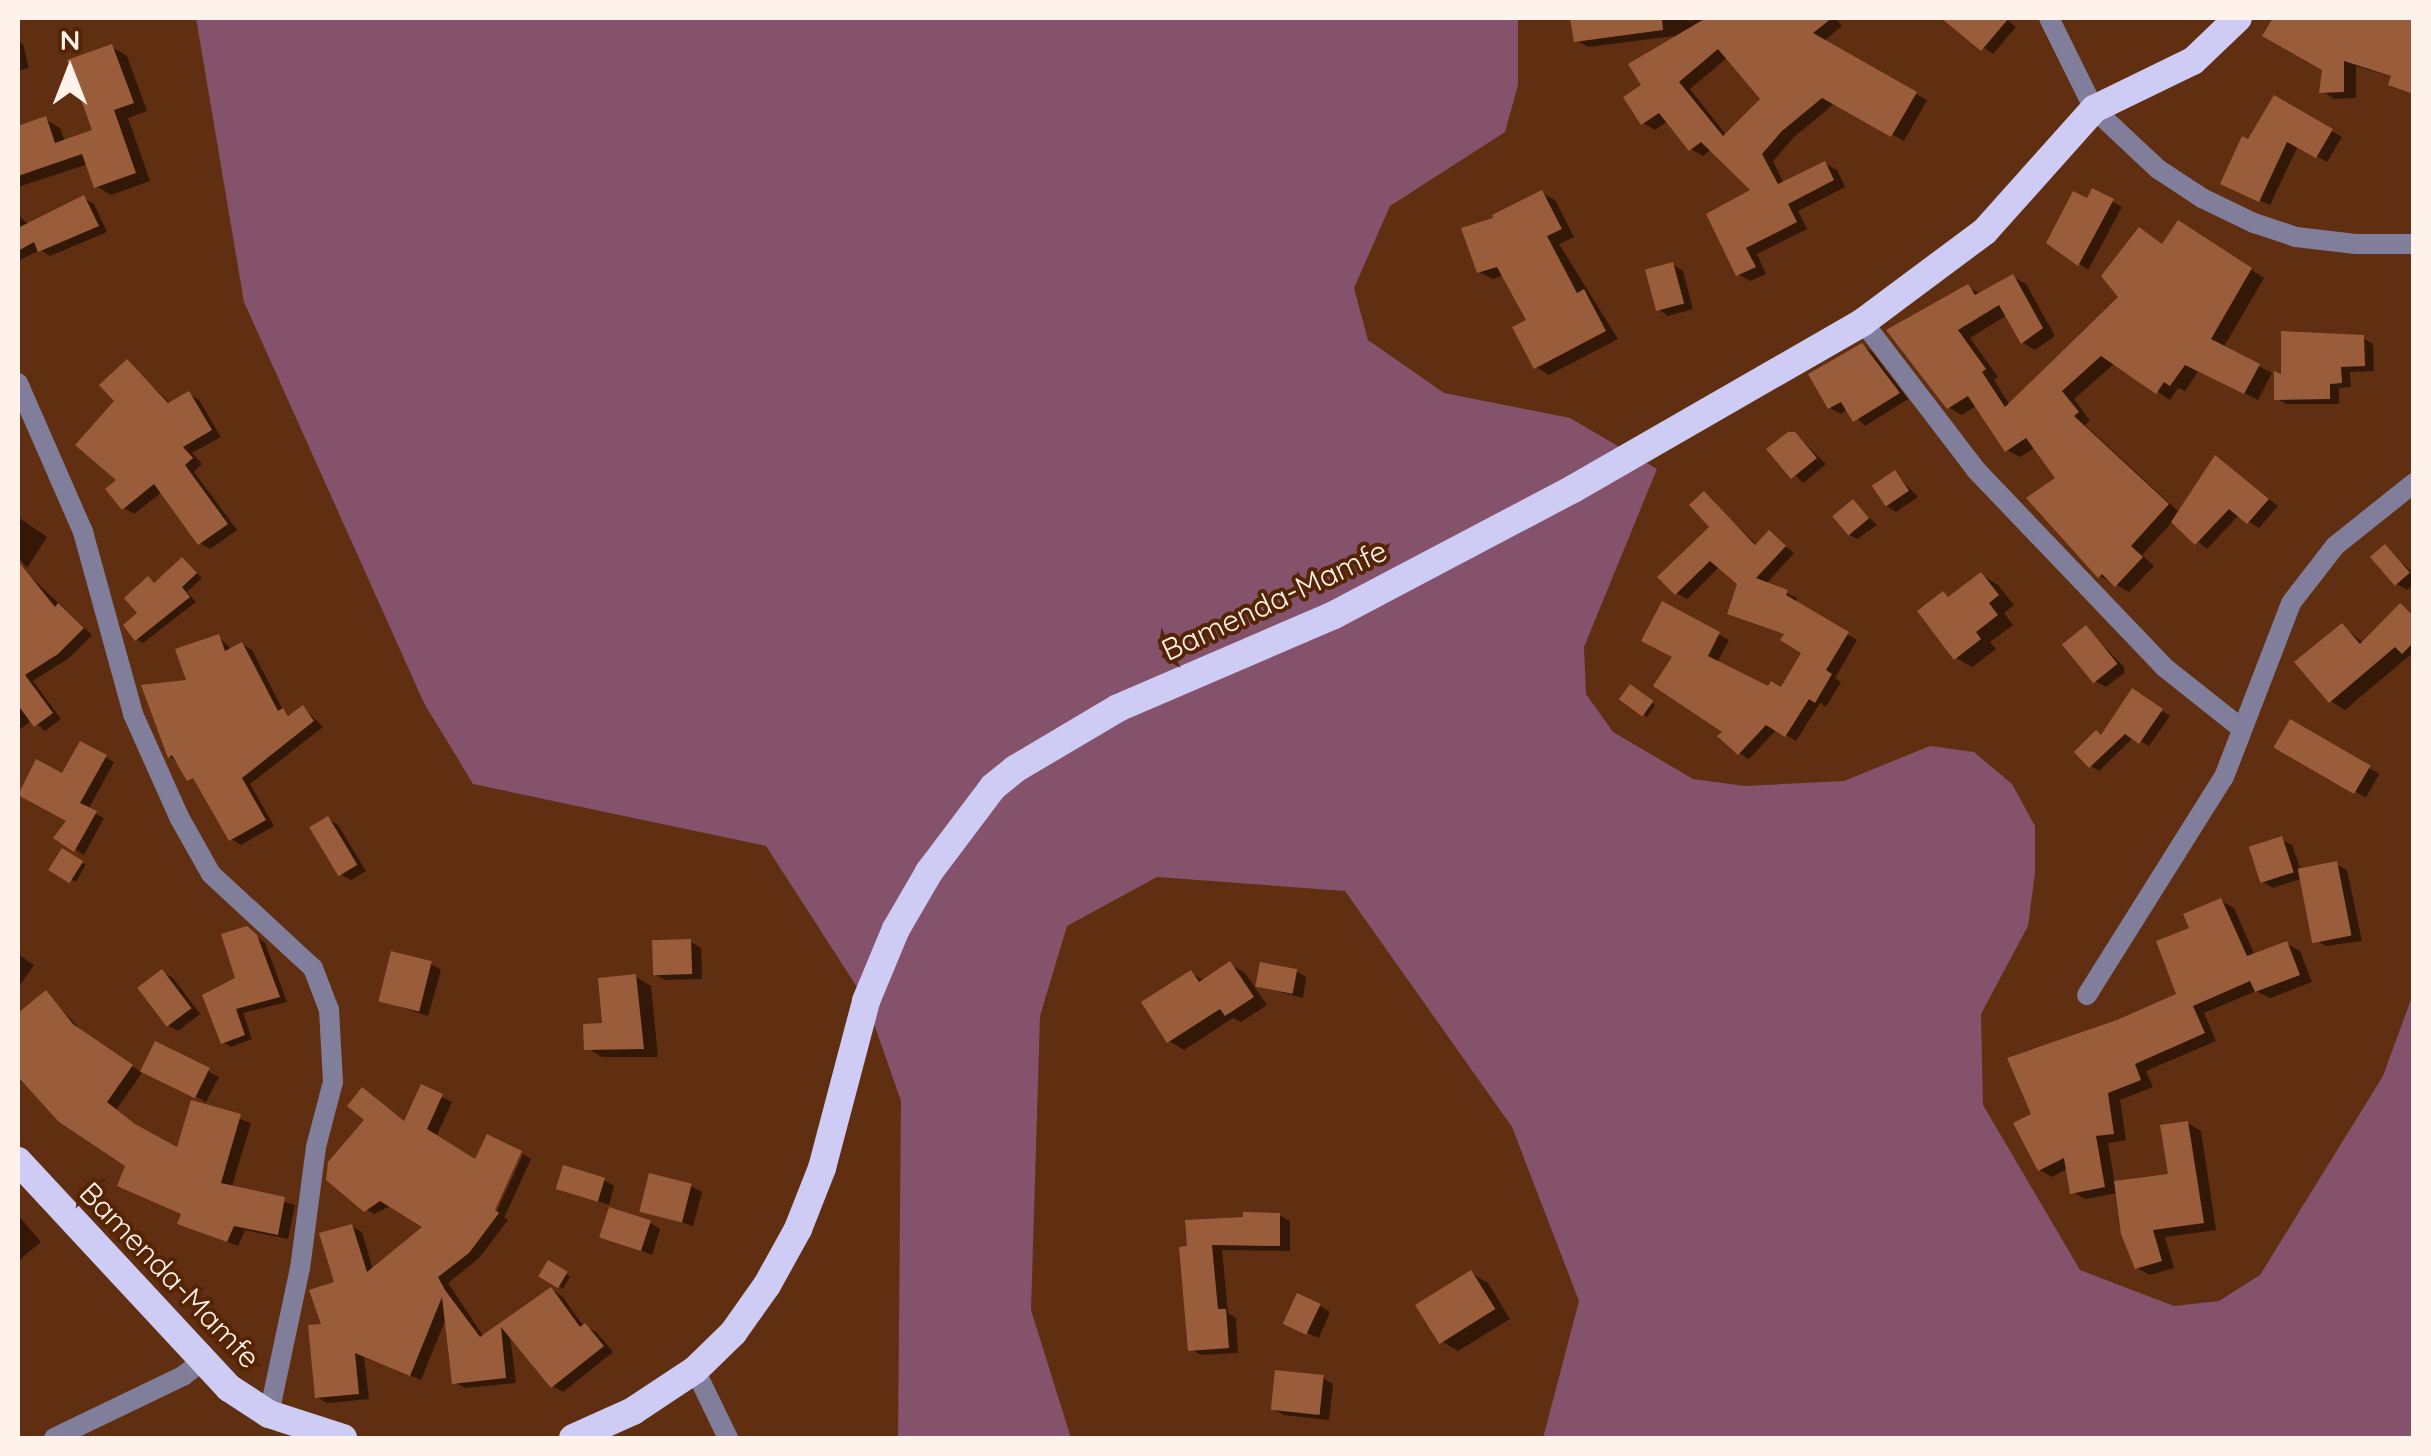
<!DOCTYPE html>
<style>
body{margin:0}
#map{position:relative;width:2431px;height:1456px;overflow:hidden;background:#602e10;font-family:Quicksand,sans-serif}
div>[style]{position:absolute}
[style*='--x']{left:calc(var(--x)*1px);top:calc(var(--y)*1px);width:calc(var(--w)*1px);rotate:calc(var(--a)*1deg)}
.green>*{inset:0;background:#85526b}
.shadow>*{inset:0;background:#0007;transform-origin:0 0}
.building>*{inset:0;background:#9a5d3b;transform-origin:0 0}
.minor>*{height:20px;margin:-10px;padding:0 10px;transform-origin:10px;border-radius:10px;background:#807e9a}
.tertiary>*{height:20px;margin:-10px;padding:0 10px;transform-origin:10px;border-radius:10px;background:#807e9a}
.trunk>*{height:28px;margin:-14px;padding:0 14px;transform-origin:14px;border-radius:14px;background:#cecbf4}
span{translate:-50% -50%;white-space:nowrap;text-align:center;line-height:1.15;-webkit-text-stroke:8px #542404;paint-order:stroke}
.street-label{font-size:30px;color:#fff2eb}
.frame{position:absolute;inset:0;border:20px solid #fff2eb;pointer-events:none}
.north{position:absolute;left:20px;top:20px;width:100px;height:100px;-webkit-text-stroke:8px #542404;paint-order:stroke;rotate:0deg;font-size:28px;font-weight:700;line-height:40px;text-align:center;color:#fff2eb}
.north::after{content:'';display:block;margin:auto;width:35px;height:45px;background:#fff2eb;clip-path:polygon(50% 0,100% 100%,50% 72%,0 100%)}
</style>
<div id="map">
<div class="green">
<i style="clip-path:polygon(196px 18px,1518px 18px,1518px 85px,1505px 132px,1390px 206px,1354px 288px,1368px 340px,1444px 393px,1570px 418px,1657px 469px,1584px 647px,1586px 694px,1613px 732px,1693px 779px,1745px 786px,1844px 781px,1930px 746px,1974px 752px,2012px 784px,2035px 826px,2035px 873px,2028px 926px,1981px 1014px,1983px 1105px,2080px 1270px,2174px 1306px,2219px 1301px,2260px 1275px,2383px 1076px,2413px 994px,2413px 1438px,1543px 1438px,1579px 1301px,1512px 1127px,1345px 891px,1157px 877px,1067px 926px,1040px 1016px,1031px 1310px,1071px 1438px,898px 1438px,901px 1101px,866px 1001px,766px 846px,473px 784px,424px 703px,244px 302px)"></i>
</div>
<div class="shadow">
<i style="clip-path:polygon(evenodd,1573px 18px,1689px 18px,1690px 22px,1696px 18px,1766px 18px,1769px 22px,1774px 18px,1835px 18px,1842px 26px,1823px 42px,1927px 100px,1904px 141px,1835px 103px,1794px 137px,1773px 161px,1784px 184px,1825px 163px,1837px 170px,1845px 187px,1798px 211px,1807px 229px,1757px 254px,1766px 274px,1750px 281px,1738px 274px,1754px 191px,1712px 149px,1703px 156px,1691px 149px,1668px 121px,1655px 130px,1643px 123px,1644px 86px,1682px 35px,1588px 47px,1576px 40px,1573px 18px,1728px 57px,1764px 99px,1727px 136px,1690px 89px,1728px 57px)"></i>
<i style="clip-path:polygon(1944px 18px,2005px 18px,2016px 27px,1993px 54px)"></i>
<i style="clip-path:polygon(2276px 18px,2316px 18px,2325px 22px,2327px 18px,2414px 18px,2414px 94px,2391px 84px,2393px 77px,2356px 66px,2356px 98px,2334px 99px,2322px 91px,2325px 69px,2266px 35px)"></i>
<i style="clip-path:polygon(18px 41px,23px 44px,29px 68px,18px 71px)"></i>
<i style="clip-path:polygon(112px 47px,127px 56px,147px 111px,128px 118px,150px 181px,111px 195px,96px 186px,88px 164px,18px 187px,18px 128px,45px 119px,60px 128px,65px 142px,96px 131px)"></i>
<i style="clip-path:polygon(2275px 98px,2342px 137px,2327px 162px,2298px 146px,2270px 205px,2234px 189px,2249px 142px)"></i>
<i style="clip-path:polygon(2093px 191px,2122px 207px,2088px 270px,2049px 242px)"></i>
<i style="clip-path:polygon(1542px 193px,1555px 200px,1574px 237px,1559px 244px,1618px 339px,1549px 375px,1536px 367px,1529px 321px,1504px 275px,1493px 279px,1479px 272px,1497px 220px)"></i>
<i style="clip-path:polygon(84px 198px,94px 204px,107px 232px,50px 256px,40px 250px,18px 261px,18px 215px,29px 225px)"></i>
<i style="clip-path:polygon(2192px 231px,2264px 278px,2223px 348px,2272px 373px,2258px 400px,2199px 370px,2185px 391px,2178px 388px,2170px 400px,2115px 363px,2074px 399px,2090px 421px,2085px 425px,2180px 513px,2226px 465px,2278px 506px,2259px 528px,2239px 515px,2207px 549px,2173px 521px,2142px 555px,2154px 566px,2129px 592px,2100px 576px,2059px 479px,2036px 447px,2020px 457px,2007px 450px,1977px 405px,1962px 415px,1948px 407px,1890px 331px,1968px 287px,1981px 294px,2013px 277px,2026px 284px,2055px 336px,2035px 350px,2022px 342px,2007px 315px,1970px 338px,1998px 377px,1994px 380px,2010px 405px,2122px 297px,2163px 246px)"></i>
<i style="clip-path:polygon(1672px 264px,1683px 271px,1693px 309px,1668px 316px,1658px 309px)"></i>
<i style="clip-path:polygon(2363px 338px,2373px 344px,2374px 371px,2350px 372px,2351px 387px,2339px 388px,2339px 404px,2286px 404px,2276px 398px,2283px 378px)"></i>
<i style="clip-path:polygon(1862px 346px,1872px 352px,1908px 399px,1865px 426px,1848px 409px,1841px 414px,1830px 408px)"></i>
<i style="clip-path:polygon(127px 362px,171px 404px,189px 394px,199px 400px,221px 437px,192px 453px,202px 464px,194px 472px,237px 530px,210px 549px,200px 543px,162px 492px,134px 514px,124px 508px,117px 401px)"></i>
<i style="clip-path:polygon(1792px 431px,1826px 464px,1803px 483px,1769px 449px)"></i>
<i style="clip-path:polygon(1895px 473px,1918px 497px,1896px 512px,1886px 506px)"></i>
<i style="clip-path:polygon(1704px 494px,1758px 546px,1769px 533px,1794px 553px,1766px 584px,1797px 598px,1795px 603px,1857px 640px,1835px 678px,1841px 682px,1826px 707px,1820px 703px,1796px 741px,1777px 729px,1749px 759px,1739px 753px,1675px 656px,1663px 605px,1729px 640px,1717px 663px,1769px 690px,1782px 690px,1805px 652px,1787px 635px,1740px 618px,1740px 583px,1720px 566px,1687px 599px,1676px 593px,1713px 527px)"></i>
<i style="clip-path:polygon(1853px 502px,1877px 525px,1857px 539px,1846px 533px)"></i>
<i style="clip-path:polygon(18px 517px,47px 537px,27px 568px,18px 557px)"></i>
<i style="clip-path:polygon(2385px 547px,2414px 574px,2414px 585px,2407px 590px,2397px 584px)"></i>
<i style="clip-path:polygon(183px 560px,202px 578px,187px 592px,196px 602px,143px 643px,136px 639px,148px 579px,157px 584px)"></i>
<i style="clip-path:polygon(18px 565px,92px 635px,69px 658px,33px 681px,61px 719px,45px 731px,32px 720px,18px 731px)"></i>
<i style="clip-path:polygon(1982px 575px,1998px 585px,2014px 605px,2004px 613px,2013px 625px,1990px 642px,1996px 649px,1972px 667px,1956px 658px,1944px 594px,1951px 598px)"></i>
<i style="clip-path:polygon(2400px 606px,2414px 613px,2414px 657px,2410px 655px,2345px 710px,2330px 701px,2342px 626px,2364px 643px)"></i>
<i style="clip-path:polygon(2086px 628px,2124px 667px,2124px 673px,2106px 687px,2095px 681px)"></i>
<i style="clip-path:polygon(219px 637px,232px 650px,242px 644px,252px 650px,284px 712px,291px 716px,304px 708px,323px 727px,250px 784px,274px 826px,241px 845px,231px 839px,200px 785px,170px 756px,189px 682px)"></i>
<i style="clip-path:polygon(1635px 689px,1655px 705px,1647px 717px,1622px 699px)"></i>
<i style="clip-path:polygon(2141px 697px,2170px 716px,2149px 746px,2134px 737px,2099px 771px,2091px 766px,2102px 737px)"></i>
<i style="left:2291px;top:723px;width:102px;height:27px;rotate:30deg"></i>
<i style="clip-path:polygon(81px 744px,114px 762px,88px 810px,104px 818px,84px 855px,57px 837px,69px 821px,63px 777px)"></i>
<i style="clip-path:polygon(328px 819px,338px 825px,366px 871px,351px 880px,340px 874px)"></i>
<i style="clip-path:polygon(2281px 839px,2292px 845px,2301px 871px,2336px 864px,2347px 870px,2362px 941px,2326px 946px,2315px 940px,2303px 878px,2273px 888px,2263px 882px)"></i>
<i style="left:63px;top:852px;width:26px;height:20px;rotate:29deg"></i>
<i style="clip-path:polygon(2221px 901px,2234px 908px,2255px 956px,2287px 944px,2300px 951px,2312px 982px,2270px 998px,2256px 991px,2204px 1013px,2216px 1041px,2146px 1071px,2153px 1087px,2120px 1100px,2126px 1140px,2108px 1143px,2115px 1184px,2171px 1176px,2188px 1123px,2201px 1131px,2216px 1230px,2165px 1237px,2174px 1268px,2150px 1275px,2137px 1268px,2118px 1193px,2085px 1199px,2073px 1192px,2069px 1168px,2052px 1177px,2040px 1170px,2034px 1116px,2118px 1022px,2180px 995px,2193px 929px)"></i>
<i style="clip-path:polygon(247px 929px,265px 943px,287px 1002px,243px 1013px,252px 1039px,231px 1047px,223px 1042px)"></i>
<i style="clip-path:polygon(691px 942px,701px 948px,702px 979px,665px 980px,655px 974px)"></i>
<i style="clip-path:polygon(18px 954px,34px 965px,18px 988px)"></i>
<i style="clip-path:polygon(431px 964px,441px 970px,428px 1016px,380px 1000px)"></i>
<i style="clip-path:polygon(1230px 964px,1245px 973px,1267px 1005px,1241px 1022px,1233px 1018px,1184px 1050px,1169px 1041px,1191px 973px,1205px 981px)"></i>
<i style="clip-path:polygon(1296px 971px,1306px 977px,1303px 998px,1258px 986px)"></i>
<i style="clip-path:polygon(162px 972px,173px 978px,200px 1014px,178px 1031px,167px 1025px)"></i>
<i style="clip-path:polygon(636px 977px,651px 986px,658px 1057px,602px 1057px,587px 1048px)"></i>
<i style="clip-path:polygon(48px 995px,84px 1033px,142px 1073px,156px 1044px,219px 1077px,206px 1102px,144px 1070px,116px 1110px,143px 1132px,178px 1150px,192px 1103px,251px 1123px,232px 1186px,295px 1205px,288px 1239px,245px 1230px,238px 1246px,190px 1228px,183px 1214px,129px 1165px,60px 1120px,18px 1078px,18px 1021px)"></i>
<i style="clip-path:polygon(422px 1087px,452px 1102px,436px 1137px,487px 1220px,492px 1222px,523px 1154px,531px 1159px,504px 1218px,508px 1220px,479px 1258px,448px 1283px,484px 1337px,552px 1290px,562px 1296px,584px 1327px,596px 1332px,613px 1352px,563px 1392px,553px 1386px,510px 1335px,516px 1383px,465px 1388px,454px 1382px,447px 1316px,421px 1380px,364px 1357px,369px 1399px,327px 1403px,317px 1397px,324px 1327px,352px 1226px,362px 1232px,373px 1270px,427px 1227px,392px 1205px,374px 1214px,363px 1207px)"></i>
<i style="clip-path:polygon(604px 1180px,614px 1186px,609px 1205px,559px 1188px)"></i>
<i style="clip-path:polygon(691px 1186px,702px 1192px,693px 1226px,642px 1210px)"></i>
<i style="clip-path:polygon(18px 1215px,41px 1242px,18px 1261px)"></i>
<i style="clip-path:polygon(1279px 1215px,1290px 1221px,1290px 1251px,1222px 1250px,1228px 1313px,1236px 1318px,1238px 1353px,1201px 1355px,1190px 1349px,1182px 1249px)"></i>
<i style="clip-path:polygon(650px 1223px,660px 1229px,652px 1255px,602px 1235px)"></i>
<i style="left:548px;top:1263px;width:26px;height:14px;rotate:31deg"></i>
<i style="clip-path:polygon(1471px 1273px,1488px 1283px,1510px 1319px,1458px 1351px,1441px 1341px)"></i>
<i style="clip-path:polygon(1320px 1306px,1330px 1312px,1319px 1338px,1297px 1329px)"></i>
<i style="clip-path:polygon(1323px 1378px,1333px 1384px,1329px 1420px,1284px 1415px,1273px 1409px)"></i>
</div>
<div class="building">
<i style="clip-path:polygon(1570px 18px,1662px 18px,1663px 30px,1574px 42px)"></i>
<i style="clip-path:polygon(evenodd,1706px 18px,1832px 18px,1813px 33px,1917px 92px,1891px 137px,1822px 98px,1782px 131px,1762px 154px,1778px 184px,1825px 161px,1834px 180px,1788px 204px,1797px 222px,1746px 248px,1756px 267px,1736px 276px,1706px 214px,1750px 190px,1701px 142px,1689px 151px,1659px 113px,1641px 125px,1623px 97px,1641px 85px,1628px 64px,1706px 18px,1718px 49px,1760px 99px,1723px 136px,1679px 82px,1718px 49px)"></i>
<i style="clip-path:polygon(1941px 18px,2009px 18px,1981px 51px)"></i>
<i style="clip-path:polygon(2273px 18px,2414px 18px,2414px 94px,2388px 85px,2391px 76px,2344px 61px,2344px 92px,2319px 93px,2322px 70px,2262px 36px)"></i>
<i style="clip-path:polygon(112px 44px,134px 103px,114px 110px,136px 173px,94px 188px,82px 154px,18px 176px,18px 126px,46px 116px,55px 143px,92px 130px,67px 60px)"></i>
<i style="clip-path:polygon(2274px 95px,2333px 129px,2316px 158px,2287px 142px,2259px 202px,2220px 184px,2242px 136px,2248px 139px)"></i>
<i style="clip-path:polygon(2092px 188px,2114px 199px,2078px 266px,2046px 243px,2073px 191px,2087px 198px)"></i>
<i style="clip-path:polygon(1542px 190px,1562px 229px,1547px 236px,1577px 293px,1584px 289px,1606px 331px,1534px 369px,1512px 327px,1526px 320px,1497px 267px,1477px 273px,1461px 228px,1493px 218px,1492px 215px)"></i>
<i style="clip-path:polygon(84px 195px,99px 226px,38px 252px,34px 242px,18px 251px,18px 228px)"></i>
<i style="clip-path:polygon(2178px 220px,2252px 268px,2211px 339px,2260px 364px,2244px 394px,2185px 365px,2170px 386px,2164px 382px,2156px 394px,2101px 356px,2062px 391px,2079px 412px,2074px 416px,2169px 504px,2131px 546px,2143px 557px,2115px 587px,2102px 574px,2098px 578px,2026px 498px,2055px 478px,2026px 438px,2005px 452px,1968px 396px,1947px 409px,1886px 330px,1968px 284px,1975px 295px,2013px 274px,2043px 328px,2021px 344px,1999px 305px,1958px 330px,1986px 369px,1982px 372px,2005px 407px,2118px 297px,2101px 276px,2139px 227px,2162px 244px)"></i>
<i style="left:1673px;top:262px;width:43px;height:29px;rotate:75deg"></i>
<i style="clip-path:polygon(2281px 331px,2364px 335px,2365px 366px,2341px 367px,2342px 383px,2330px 384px,2330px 399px,2274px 400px,2274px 371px,2281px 374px)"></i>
<i style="clip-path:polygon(1862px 343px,1900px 393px,1853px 422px,1841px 402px,1828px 409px,1808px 374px)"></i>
<i style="clip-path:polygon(127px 359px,168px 403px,189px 391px,212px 430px,183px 447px,193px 458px,185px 465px,228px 524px,198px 545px,154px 484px,122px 510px,105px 489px,116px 480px,75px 445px,114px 401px,99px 385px)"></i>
<i style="clip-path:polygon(1788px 432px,1795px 432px,1817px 458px,1791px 479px,1766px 449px)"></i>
<i style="clip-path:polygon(2215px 455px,2269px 499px,2247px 524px,2229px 509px,2195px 545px,2171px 522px)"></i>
<i style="left:1895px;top:470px;width:25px;height:28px;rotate:56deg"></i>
<i style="clip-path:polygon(1704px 491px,1755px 545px,1769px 530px,1786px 546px,1756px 578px,1788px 590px,1786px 595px,1849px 632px,1826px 670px,1832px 674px,1815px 703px,1809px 699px,1785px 737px,1766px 725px,1738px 755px,1717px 736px,1722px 732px,1653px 686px,1672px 657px,1641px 641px,1662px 601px,1720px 632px,1708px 656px,1768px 686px,1771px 681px,1781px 687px,1801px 653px,1780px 640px,1784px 634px,1727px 614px,1737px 584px,1710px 561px,1675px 595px,1657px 577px,1709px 527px,1689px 505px)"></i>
<i style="left:1853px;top:499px;width:25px;height:27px;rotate:50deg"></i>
<i style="left:2385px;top:544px;width:38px;height:20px;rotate:49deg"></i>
<i style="clip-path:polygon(182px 557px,197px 573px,182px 587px,190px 597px,135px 641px,123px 625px,137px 613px,124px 598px,148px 576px,154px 583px)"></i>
<i style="clip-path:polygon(18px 561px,55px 607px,58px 603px,84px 628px,58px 654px,25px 675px,53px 713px,34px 727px,18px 705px)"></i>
<i style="clip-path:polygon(1981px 572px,1999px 595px,1989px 603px,1998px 615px,1976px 632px,1981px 639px,1954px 660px,1917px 611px,1943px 591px,1948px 597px)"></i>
<i style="clip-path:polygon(2400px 603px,2414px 616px,2414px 642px,2402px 654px,2395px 647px,2329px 703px,2294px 662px,2342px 623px,2360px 644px)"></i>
<i style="left:2086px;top:625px;width:50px;height:31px;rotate:51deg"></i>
<i style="clip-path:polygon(219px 634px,225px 651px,242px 642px,278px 711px,283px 708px,288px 716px,303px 705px,314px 721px,242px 778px,266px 820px,229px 841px,193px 778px,187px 781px,172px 755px,168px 758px,141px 685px,186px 680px,175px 649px)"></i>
<i style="left:1630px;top:684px;width:29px;height:19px;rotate:36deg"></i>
<i style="clip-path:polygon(2132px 688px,2163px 709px,2139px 744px,2125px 734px,2089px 768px,2074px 752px,2096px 730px,2101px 735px)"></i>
<i style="left:2290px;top:719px;width:93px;height:33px;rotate:30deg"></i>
<i style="clip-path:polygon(80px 741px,107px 755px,80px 803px,97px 811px,74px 852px,53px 838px,66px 821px,18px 795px,36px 759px,62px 773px)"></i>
<i style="left:328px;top:816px;width:57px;height:22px;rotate:59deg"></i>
<i style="left:2282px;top:836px;width:38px;height:35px;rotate:72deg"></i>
<i style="left:62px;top:848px;width:25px;height:26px;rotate:32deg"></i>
<i style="left:2337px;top:861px;width:76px;height:40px;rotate:79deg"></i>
<i style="clip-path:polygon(2221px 898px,2247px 956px,2287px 941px,2300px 975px,2255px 992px,2250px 981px,2193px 1006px,2205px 1033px,2135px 1064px,2141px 1080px,2108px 1093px,2114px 1134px,2096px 1136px,2105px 1187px,2070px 1194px,2064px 1158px,2038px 1171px,2013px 1123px,2031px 1114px,2007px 1058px,2117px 1020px,2176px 994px,2156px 941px,2189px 928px,2183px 914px)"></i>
<i style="clip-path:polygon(247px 926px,257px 935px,280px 997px,236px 1009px,245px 1035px,221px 1044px,202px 995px,235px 978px,221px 934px)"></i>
<i style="left:691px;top:939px;width:35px;height:39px;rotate:88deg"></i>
<i style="left:391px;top:951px;width:42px;height:52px;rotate:14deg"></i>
<i style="clip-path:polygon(1230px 961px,1254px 997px,1225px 1016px,1220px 1009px,1167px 1043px,1141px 1002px,1191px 970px,1199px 982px)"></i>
<i style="left:1260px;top:962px;width:38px;height:25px;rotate:11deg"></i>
<i style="left:162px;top:969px;width:49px;height:31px;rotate:53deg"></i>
<i style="clip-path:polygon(636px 974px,644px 1049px,584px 1050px,583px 1024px,602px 1023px,598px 978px)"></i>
<i style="clip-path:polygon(46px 990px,73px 1024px,133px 1065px,107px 1102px,135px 1124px,177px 1147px,191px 1100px,241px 1114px,221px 1183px,285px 1197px,278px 1235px,234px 1226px,227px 1242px,177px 1224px,181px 1214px,117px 1186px,125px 1166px,59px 1122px,18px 1077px,18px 1013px)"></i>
<i style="left:155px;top:1041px;width:61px;height:34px;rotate:26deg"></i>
<i style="clip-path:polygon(421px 1084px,443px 1094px,427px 1129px,475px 1159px,487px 1134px,522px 1151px,495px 1210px,499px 1213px,469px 1253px,438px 1277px,445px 1290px,480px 1337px,551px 1287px,580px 1327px,585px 1323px,604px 1346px,551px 1388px,501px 1327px,506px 1378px,452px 1384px,442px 1297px,410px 1376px,355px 1353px,359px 1394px,315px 1398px,308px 1325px,321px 1324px,309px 1290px,334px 1282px,319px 1233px,352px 1224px,367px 1272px,422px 1227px,380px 1201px,364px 1212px,326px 1180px,328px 1162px,364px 1120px,347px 1106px,362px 1087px,404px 1121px)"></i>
<i style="clip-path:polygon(2188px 1121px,2204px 1223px,2153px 1230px,2162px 1261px,2135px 1269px,2121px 1234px,2114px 1181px,2168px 1174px,2160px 1125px)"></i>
<i style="left:563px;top:1165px;width:44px;height:25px;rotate:17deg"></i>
<i style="left:649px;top:1173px;width:44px;height:40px;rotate:14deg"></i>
<i style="left:609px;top:1207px;width:44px;height:32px;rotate:18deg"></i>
<i style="clip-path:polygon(1243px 1212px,1280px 1213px,1280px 1246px,1212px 1245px,1218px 1309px,1226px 1309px,1229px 1348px,1188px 1351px,1179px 1247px,1187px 1246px,1185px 1220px,1243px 1217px)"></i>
<i style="left:548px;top:1260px;width:23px;height:19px;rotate:31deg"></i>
<i style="left:1471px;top:1270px;width:46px;height:66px;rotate:58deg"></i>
<i style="left:1297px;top:1293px;width:26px;height:34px;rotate:25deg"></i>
<i style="left:1275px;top:1370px;width:49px;height:40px;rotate:6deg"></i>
</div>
<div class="minor">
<i style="--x:2049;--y:18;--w:102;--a:63.7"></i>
<i style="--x:1863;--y:322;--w:186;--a:52.6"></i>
<i style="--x:1976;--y:470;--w:272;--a:46.3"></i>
<i style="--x:2164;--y:667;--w:98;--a:38.4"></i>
<i style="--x:18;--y:383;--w:163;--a:66.4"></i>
<i style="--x:83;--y:532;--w:189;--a:74.6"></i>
<i style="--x:133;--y:714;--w:113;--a:65.9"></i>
<i style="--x:179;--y:817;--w:65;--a:60.7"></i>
<i style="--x:211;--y:874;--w:139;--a:42.7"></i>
<i style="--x:313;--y:968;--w:45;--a:69.1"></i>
<i style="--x:329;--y:1010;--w:72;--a:86.8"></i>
<i style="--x:333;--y:1082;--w:67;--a:104.7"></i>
<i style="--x:316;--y:1147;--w:122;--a:97.5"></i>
<i style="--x:300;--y:1268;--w:149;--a:102"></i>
<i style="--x:2087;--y:995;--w:257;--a:-57.9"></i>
<i style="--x:2224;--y:777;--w:186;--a:-68.9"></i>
<i style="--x:2291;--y:603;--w:72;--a:-52.3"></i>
<i style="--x:2335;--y:546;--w:101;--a:-38.6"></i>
<i style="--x:695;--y:1370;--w:76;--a:64.1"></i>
<i style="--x:54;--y:1438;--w:143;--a:-25.7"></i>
<i style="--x:183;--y:1376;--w:23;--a:-38"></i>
</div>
<div class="tertiary">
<i style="--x:2094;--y:109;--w:88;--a:43.2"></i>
<i style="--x:2158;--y:169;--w:53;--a:33.4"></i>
<i style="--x:2202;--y:198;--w:58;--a:25.7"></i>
<i style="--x:2254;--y:223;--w:44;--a:18.4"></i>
<i style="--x:2296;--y:237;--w:60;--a:6.7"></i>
<i style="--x:2356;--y:244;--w:58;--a:0"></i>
</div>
<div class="trunk">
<i style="--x:18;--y:1161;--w:310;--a:47.1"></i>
<i style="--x:229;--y:1388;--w:48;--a:33"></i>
<i style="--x:269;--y:1414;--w:78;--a:18"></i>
<i style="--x:573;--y:1438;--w:66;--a:-24.2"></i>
<i style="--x:633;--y:1411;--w:74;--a:-33.5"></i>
<i style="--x:695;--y:1370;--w:53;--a:-44.2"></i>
<i style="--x:733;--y:1333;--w:59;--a:-54.7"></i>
<i style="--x:767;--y:1285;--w:64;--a:-61"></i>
<i style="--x:798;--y:1229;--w:66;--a:-68.5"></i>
<i style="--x:822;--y:1168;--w:173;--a:-75.2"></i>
<i style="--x:866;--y:1001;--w:78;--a:-67.4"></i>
<i style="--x:896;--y:929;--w:66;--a:-59.9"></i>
<i style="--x:929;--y:872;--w:106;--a:-53"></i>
<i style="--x:993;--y:787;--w:28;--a:-39"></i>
<i style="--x:1015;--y:769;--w:120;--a:-30.6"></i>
<i style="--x:1118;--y:708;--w:235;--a:-23.3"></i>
<i style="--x:1334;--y:615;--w:270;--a:-27.8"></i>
<i style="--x:1573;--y:489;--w:335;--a:-29.9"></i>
<i style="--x:1863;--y:322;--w:152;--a:-36.7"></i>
<i style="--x:1985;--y:231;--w:164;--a:-48.2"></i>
<i style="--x:2094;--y:109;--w:110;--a:-25.9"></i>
<i style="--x:2193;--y:61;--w:62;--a:-43.7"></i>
</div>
<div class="street-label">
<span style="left:1274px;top:600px;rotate:-25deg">Bamenda-Mamfe</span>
<span style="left:170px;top:1275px;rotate:46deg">Bamenda-Mamfe</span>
</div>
<div class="frame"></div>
<div class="north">N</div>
</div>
